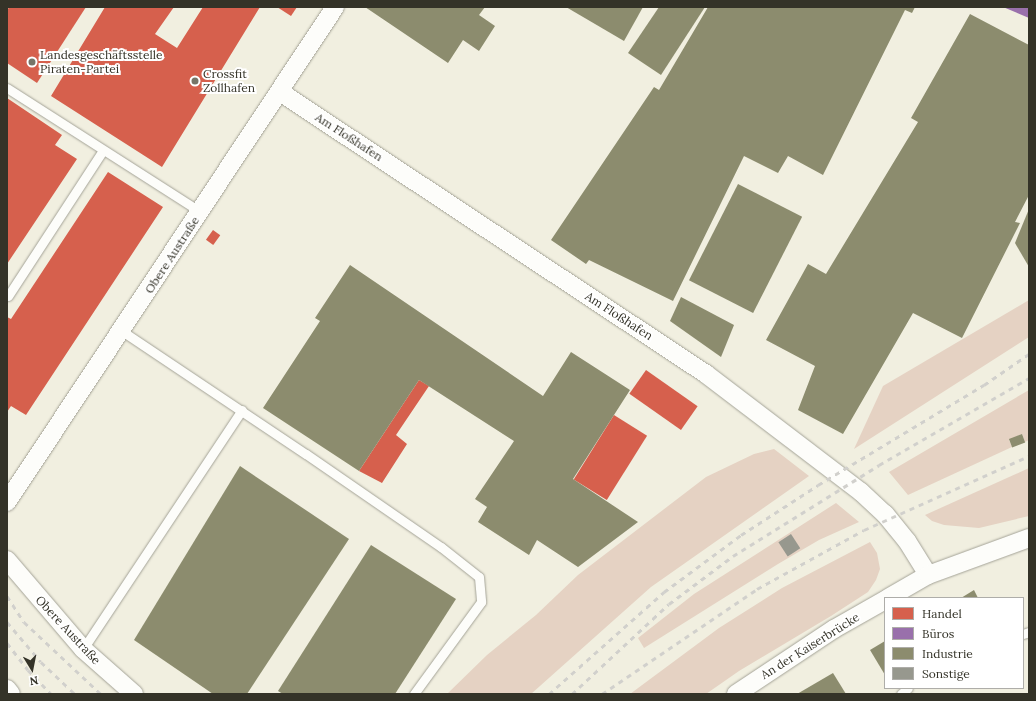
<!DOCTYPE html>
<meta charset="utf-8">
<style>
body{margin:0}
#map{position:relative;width:1036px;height:701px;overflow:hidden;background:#f1efe0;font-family:Lora,serif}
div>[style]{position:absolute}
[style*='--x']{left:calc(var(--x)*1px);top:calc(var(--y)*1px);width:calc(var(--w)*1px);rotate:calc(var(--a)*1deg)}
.green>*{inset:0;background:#e5d2c3}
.shops>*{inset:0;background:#d6604d;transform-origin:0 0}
.offices>*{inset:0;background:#9970ab}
.industry>*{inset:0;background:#8c8c6e;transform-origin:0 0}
.building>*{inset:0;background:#97988e;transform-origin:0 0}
.roads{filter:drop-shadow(0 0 1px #a4a397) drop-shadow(0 0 1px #a4a397)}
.service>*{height:9px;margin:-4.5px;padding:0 4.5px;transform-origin:4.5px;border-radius:4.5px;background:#fdfdfa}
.minor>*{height:18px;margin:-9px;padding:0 9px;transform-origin:9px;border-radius:9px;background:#fdfdfa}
.rail>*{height:3px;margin-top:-1.5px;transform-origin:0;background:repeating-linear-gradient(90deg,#d1d0cc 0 5px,transparent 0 10px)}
.dots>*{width:11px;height:11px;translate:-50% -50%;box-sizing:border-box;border:2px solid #fff;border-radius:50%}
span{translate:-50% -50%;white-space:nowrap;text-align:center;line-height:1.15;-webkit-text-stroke:4px #fff;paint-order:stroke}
.poi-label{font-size:12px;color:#343328}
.left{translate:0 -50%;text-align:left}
.street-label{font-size:12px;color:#343328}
.frame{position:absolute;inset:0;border:8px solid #343328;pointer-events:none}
.legend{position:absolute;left:884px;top:597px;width:140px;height:92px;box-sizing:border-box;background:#fff;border:1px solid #aeada9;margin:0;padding:5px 7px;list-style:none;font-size:12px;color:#343328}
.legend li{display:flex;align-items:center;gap:8px;height:20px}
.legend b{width:20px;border:1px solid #aeada9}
.north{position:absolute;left:12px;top:649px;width:40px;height:40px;-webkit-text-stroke:3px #fff;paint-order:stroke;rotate:170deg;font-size:11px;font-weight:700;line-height:16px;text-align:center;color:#343328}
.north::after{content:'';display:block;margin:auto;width:14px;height:18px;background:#343328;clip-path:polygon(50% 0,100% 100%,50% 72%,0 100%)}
</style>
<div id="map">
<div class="green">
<i style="clip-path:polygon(1029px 300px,1029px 337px,854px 449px,883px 386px)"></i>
<i style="clip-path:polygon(1029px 390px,1029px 440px,1025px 442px,1022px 434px,1009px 440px,1012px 447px,908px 495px,889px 472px)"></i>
<i style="clip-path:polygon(774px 449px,809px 476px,651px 587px,531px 694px,447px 694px,487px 655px,536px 615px,578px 575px,706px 477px,754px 454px)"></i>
<i style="clip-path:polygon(1029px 468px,1029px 516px,979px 528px,944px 525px,932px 521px,925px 515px)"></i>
<i style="clip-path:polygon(836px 503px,859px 522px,819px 540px,778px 564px,644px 648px,638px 638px,694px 594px)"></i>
<i style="clip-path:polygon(870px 542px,877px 553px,880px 569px,876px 580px,868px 592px,831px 616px,739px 671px,706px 694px,630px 694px,719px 628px,782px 588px)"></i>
</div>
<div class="shops">
<i style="clip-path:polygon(9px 7px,86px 7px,37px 83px,7px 63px,7px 11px)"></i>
<i style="clip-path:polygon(105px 7px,174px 7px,155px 34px,177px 48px,203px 7px,260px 7px,162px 167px,51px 96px)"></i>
<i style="clip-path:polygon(277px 7px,297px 7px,291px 16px)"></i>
<i style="clip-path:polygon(7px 98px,62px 135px,55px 145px,77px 159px,7px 264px)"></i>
<i style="clip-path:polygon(108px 172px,163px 207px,26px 415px,11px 406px,7px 412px,7px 317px,11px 319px)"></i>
<i style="left:213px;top:230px;width:9px;height:12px;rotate:36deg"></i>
<i style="left:646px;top:370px;width:63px;height:29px;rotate:35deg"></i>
<i style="clip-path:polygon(419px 380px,429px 386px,396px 435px,407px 444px,382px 483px,359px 471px)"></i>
<i style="left:614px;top:415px;width:39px;height:76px;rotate:32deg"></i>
</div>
<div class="offices">
<i style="clip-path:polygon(1003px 7px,1029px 7px,1029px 18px)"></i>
</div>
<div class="industry">
<i style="clip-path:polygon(365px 7px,485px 7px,479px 15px,495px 26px,479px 51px,463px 40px,448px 63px)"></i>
<i style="clip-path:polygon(566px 7px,643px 7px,624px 41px)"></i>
<i style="clip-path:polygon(659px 7px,705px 7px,661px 75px,628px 53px)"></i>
<i style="clip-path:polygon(708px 7px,915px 7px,912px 13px,905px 10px,823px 175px,788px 156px,778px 173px,744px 156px,673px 301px,589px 260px,586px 264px,551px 240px,654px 87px,659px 90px)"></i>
<i style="clip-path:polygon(970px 14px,1029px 45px,1029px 195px,1015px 222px,1020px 223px,962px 338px,913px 313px,843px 434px,798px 410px,815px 366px,766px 340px,808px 264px,826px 274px,918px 122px,911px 118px)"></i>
<i style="left:738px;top:184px;width:72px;height:108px;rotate:27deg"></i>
<i style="clip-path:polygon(1029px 209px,1029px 267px,1015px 243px)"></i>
<i style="clip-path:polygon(350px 265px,543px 396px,571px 352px,630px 390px,573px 479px,638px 522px,578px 567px,537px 540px,529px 555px,478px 522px,487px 507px,475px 499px,514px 441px,419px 380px,359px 471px,263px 408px,320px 321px,315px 318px)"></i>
<i style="clip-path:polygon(681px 297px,734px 325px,721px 357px,670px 321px)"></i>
<i style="left:1022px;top:434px;width:9px;height:14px;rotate:69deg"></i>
<i style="clip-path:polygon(240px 466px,349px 539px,247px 694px,213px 694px,134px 640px)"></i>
<i style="clip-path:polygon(371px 545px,456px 599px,395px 694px,283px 694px,278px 691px)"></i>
<i style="clip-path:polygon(974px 590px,978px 598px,961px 598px)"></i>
<i style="clip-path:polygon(885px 641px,885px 675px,870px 650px)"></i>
<i style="clip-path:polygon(833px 673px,846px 694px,797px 694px)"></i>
</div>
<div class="building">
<i style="left:791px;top:534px;width:17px;height:15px;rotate:57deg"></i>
</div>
<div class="roads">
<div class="service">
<i style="--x:7;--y:88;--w:230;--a:32.6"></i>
<i style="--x:8;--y:296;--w:174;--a:-56.9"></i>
<i style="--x:122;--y:331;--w:221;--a:33.8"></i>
<i style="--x:306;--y:454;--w:164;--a:34.6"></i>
<i style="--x:441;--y:547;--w:48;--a:38.3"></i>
<i style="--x:479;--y:577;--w:25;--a:85"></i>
<i style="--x:481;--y:602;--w:114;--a:126.1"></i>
<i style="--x:1023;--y:634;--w:6;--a:-18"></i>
<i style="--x:83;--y:649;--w:287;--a:-56.4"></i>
<i style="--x:901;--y:694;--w:9;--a:-41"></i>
</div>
<div class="minor">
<i style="--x:280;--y:92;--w:511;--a:33.5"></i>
<i style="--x:706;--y:374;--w:195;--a:37.3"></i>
<i style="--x:861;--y:492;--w:33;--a:43"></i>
<i style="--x:885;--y:514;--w:35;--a:51"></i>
<i style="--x:907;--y:541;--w:40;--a:58"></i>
<i style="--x:7;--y:502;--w:594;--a:-56.47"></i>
<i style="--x:7;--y:560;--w:117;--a:49.5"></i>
<i style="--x:83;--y:649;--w:68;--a:41.4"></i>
<i style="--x:888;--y:598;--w:46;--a:-29.9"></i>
<i style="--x:928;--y:575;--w:108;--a:-20.1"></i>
<i style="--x:7;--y:689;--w:6;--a:51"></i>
<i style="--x:736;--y:694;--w:118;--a:-33.6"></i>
<i style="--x:834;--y:629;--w:59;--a:-29.6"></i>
</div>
</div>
<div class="rail">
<i style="--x:7;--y:596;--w:31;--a:57"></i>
<i style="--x:24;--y:622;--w:105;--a:43.1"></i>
<i style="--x:7;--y:622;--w:52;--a:49.6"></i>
<i style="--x:41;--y:662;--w:47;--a:43.3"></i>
<i style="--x:7;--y:643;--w:34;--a:52"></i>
<i style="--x:28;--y:670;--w:33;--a:46"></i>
<i style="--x:549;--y:694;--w:154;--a:-41.6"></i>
<i style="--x:664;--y:592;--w:96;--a:-36.5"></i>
<i style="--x:741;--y:535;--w:92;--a:-33"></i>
<i style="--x:818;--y:485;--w:194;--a:-31.1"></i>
<i style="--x:984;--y:385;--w:55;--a:-34.6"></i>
<i style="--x:572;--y:694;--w:132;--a:-42.9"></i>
<i style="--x:669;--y:604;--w:80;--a:-36.9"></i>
<i style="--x:733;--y:556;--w:172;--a:-31.9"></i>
<i style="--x:879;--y:465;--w:173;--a:-30.1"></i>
<i style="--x:602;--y:694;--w:187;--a:-34.1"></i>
<i style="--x:757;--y:589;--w:122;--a:-28.9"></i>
<i style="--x:864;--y:530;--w:181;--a:-24.2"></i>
</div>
<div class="dots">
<i style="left:32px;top:62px;background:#767568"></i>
<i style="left:195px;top:81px;background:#767568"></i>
</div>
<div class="poi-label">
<span class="left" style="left:40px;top:62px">Landesgeschäftsstelle<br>Piraten-Partei</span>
<span class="left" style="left:203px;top:81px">Crossfit<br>Zollhafen</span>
</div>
<div class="street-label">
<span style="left:349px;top:137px;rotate:33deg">Am Floßhafen</span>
<span style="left:172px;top:255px;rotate:-57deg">Obere Austraße</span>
<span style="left:619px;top:316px;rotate:33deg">Am Floßhafen</span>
<span style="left:68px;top:630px;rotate:47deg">Obere Austraße</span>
<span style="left:810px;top:646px;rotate:-32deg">An der Kaiserbrücke</span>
</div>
<div class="frame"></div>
<ul class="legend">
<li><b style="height:11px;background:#d6604d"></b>Handel</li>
<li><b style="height:11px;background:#9970ab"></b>Büros</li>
<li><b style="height:11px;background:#8c8c6e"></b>Industrie</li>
<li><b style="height:11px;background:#97988e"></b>Sonstige</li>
</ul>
<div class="north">N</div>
</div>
